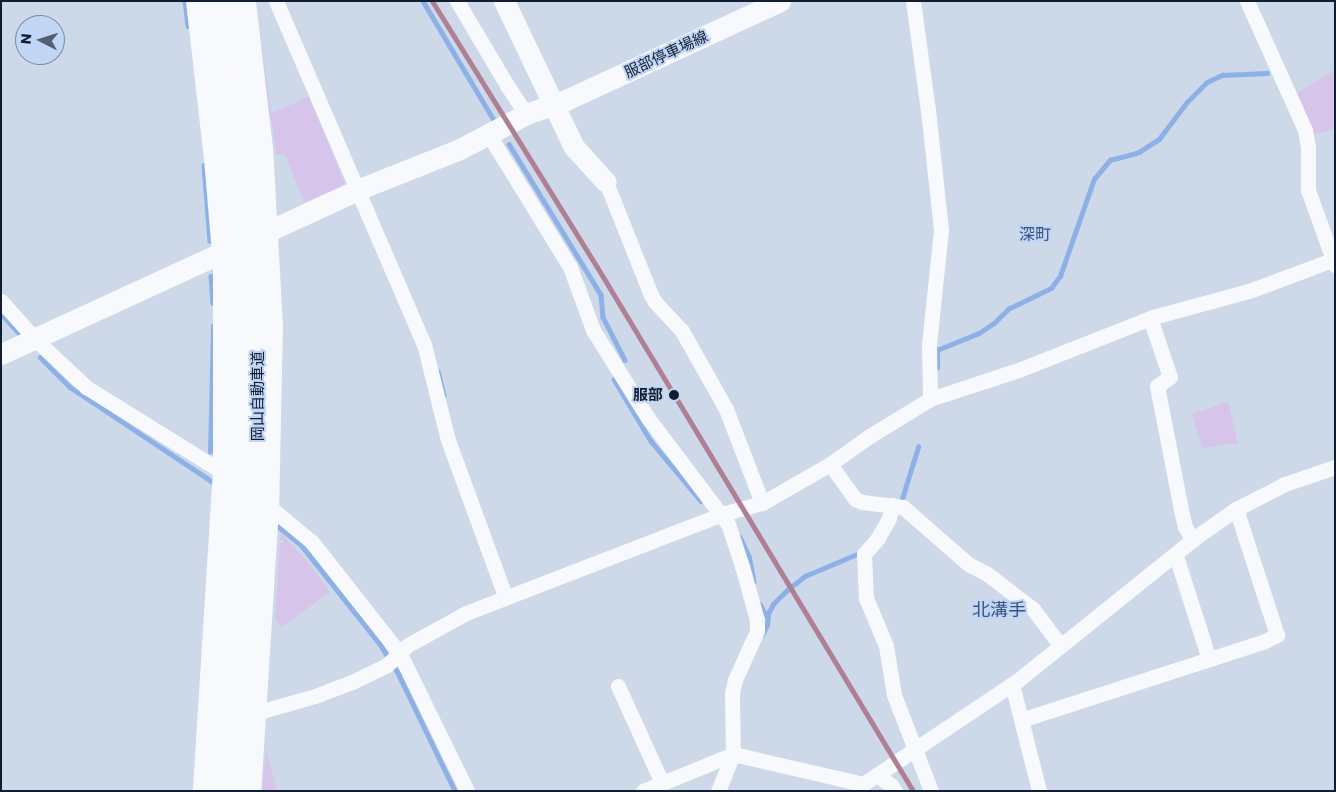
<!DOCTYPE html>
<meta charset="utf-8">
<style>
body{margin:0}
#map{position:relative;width:1336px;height:792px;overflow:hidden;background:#cdd8e9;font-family:Poppins,"Noto Sans JP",sans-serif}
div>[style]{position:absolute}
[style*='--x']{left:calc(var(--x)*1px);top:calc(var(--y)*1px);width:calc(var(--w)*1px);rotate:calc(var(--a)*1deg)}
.green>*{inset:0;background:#d6c4eb}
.stream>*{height:4.5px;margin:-2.25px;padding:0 2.25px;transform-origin:2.25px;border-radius:2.25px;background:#8db1e6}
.street>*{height:15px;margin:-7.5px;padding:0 7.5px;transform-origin:7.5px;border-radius:7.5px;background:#f8f9fc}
.secondary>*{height:21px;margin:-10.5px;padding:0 10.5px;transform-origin:10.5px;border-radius:10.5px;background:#f8f9fc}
.highway>*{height:28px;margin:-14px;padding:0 14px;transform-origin:14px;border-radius:14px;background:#f8f9fc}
.rail-1>*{height:5px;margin:-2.5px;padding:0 2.5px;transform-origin:2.5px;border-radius:2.5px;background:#af7f94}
.dots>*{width:14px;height:14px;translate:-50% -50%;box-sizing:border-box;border:2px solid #c1d6f5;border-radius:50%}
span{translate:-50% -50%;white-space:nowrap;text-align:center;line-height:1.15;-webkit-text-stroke:4px #c1d6f5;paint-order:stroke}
.street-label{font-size:15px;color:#111e31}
.stop-label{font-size:15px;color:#111e31;font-weight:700}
.right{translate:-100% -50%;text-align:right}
.neighbourhood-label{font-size:16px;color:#375682}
.quarter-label{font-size:18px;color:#375682}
.frame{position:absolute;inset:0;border:2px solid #111e31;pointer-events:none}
.north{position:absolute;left:15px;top:15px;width:50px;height:50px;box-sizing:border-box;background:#c1d6f5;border:1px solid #7b8ca7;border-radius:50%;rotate:275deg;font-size:14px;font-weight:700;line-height:20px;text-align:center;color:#111e31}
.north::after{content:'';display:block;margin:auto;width:18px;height:22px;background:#535f71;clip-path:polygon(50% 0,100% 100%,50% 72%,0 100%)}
</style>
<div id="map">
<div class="green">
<i style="clip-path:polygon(256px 7px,271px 113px,309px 97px,345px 184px,304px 202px,286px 156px,276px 154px,272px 120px,267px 115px)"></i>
<i style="clip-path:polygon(1335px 70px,1335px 129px,1314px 134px,1297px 93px)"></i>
<i style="clip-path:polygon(1228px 402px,1238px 443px,1202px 448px,1192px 414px)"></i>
<i style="clip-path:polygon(281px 533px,306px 560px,330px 592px,282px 627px,275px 619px,280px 543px,283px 543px,283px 540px,280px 540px)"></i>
<i style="clip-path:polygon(266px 749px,277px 791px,262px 791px)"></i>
</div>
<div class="stream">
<i style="--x:185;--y:1;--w:25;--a:83"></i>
<i style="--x:423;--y:1;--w:139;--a:59.2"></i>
<i style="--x:509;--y:144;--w:177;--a:58.6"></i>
<i style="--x:601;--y:295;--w:22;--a:85"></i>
<i style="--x:603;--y:317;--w:48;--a:62.9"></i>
<i style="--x:204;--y:165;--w:76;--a:85.5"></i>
<i style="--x:211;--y:276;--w:27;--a:86"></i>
<i style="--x:1;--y:313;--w:27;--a:48"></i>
<i style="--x:40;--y:357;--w:42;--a:45"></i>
<i style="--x:70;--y:387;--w:175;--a:33.6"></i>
<i style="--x:937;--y:368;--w:18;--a:-90"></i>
<i style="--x:937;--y:350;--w:45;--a:-22"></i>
<i style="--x:979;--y:333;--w:18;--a:-34"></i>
<i style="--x:994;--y:323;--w:20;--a:-45"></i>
<i style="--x:1008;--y:309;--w:48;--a:-26"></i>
<i style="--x:1051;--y:288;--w:15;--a:-53"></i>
<i style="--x:1060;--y:276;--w:103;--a:-70.7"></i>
<i style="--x:1094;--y:179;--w:25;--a:-50"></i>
<i style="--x:1110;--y:160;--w:30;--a:-15"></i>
<i style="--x:1139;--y:152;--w:24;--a:-33"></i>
<i style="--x:1159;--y:139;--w:46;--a:-52.9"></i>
<i style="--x:1187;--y:102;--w:28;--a:-45"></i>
<i style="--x:1207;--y:82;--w:17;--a:-25"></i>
<i style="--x:1222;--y:75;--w:45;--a:-2.5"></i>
<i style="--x:438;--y:371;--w:25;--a:76"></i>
<i style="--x:614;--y:379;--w:72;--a:59.2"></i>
<i style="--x:651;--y:441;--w:78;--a:50.2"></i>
<i style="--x:210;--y:452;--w:126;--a:-88.6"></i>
<i style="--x:901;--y:502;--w:58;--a:-72.8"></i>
<i style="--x:274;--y:523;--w:36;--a:39"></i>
<i style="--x:302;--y:546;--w:125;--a:51.5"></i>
<i style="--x:380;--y:644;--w:36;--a:58"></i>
<i style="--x:399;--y:675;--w:129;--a:64.2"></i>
<i style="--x:740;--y:537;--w:21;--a:65"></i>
<i style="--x:749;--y:556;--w:26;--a:79"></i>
<i style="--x:760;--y:604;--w:16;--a:60"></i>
<i style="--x:762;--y:635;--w:11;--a:-63"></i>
<i style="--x:767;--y:625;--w:11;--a:-85"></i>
<i style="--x:768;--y:614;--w:11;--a:-63"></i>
<i style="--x:773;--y:604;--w:20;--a:-45"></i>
<i style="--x:787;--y:590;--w:23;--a:-38"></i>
<i style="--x:805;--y:576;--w:56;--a:-22.9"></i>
</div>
<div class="street">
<i style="--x:193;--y:1;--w:158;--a:83.5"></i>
<i style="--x:211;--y:158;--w:108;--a:85.2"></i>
<i style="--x:220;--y:266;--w:204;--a:90"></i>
<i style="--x:220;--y:470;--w:322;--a:93.6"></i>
<i style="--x:248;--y:1;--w:147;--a:83.4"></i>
<i style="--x:265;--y:147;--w:177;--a:86.8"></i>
<i style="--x:275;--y:324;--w:184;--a:91.2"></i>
<i style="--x:271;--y:508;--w:284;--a:93.6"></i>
<i style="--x:276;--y:1;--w:374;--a:66.7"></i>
<i style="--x:424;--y:344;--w:99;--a:76"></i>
<i style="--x:448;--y:440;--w:166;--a:69.9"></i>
<i style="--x:457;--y:1;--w:100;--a:59.3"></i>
<i style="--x:508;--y:87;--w:32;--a:56"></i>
<i style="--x:913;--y:1;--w:110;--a:82.2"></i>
<i style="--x:928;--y:110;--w:121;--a:83.8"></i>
<i style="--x:941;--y:230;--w:116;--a:96"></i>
<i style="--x:929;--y:345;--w:54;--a:88.9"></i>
<i style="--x:1247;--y:1;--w:141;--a:65.8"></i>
<i style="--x:1305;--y:130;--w:17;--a:80"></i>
<i style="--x:1308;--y:147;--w:43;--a:90"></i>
<i style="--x:1308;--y:190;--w:80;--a:70.2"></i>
<i style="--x:489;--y:135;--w:155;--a:58.5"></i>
<i style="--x:570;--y:267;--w:67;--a:69.9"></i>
<i style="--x:593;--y:330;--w:104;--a:58"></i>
<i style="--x:648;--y:418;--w:133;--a:53"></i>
<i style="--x:728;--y:524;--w:44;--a:71.6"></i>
<i style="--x:742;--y:566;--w:56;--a:74.5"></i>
<i style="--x:757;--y:620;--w:11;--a:90"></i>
<i style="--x:757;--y:631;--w:54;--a:114.2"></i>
<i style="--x:735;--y:680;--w:13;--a:103"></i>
<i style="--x:732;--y:693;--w:61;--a:89.1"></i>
<i style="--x:733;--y:754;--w:40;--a:112"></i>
<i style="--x:606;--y:182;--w:122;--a:68.3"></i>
<i style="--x:651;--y:295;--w:8;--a:60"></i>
<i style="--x:655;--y:302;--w:40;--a:47"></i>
<i style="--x:682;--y:331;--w:90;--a:60.6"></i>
<i style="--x:726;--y:409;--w:101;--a:69"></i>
<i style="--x:1;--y:301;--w:52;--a:48.1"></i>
<i style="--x:36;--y:340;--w:69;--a:43.2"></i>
<i style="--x:86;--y:387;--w:165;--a:31.9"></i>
<i style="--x:1150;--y:318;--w:62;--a:71.3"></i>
<i style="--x:1170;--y:377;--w:16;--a:145"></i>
<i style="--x:1157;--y:386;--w:126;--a:79"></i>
<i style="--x:1181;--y:510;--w:17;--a:77"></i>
<i style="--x:1185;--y:527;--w:15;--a:58"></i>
<i style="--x:830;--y:464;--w:43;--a:54.5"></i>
<i style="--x:855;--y:499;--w:8;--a:23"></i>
<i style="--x:862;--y:502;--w:41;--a:7"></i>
<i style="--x:903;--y:507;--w:86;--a:41.2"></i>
<i style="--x:968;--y:564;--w:20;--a:27"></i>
<i style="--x:986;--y:573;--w:59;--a:37.5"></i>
<i style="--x:1033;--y:609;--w:45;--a:53.1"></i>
<i style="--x:265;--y:503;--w:61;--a:39.7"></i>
<i style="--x:312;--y:542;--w:142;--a:51.8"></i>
<i style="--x:400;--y:654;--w:153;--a:63.9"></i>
<i style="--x:892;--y:505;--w:13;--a:103"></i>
<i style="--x:889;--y:518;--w:23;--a:119"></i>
<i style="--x:878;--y:538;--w:21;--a:131"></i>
<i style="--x:864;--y:554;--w:44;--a:87.4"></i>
<i style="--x:866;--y:598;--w:52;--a:67.4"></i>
<i style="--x:886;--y:646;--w:50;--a:80.7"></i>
<i style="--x:894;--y:695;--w:103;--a:68.9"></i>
<i style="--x:1174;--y:556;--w:4;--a:45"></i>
<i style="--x:1177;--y:559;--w:105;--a:72.3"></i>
<i style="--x:1012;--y:684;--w:110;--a:75.8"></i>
<i style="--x:618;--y:686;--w:107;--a:65.6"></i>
<i style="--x:1021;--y:720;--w:254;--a:-17.9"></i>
<i style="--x:1263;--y:642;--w:16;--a:-27"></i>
<i style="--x:1277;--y:635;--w:133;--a:-108"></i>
<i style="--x:205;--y:727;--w:114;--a:-15.7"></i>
<i style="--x:315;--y:696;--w:40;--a:-21"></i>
<i style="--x:352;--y:682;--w:39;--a:-26"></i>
<i style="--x:387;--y:665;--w:29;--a:-44"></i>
<i style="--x:408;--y:645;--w:66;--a:-28.9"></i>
<i style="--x:466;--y:613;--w:274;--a:-21.1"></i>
<i style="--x:722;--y:514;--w:41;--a:-15.4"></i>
<i style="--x:762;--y:503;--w:78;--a:-29.8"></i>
<i style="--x:830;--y:464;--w:47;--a:-35.4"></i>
<i style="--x:868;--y:437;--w:73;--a:-31.5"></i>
<i style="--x:930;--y:399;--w:96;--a:-18.2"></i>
<i style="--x:1021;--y:369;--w:142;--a:-21.5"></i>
<i style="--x:1153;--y:317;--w:99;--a:-15.2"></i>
<i style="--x:1249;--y:291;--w:92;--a:-20.4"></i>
<i style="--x:877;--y:775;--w:17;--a:36"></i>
<i style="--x:891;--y:785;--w:7;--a:56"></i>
<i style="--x:643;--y:791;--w:97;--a:-22.3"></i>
<i style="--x:733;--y:754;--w:133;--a:13"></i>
<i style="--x:863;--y:784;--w:185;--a:-33.8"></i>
<i style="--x:1017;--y:681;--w:230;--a:-38.8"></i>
<i style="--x:1196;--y:537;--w:49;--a:-35"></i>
<i style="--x:1236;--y:509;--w:55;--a:-27"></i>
<i style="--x:1285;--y:484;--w:53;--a:-18.8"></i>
</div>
<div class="secondary">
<i style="--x:504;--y:1;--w:162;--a:64.4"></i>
<i style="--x:574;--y:147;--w:47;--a:47.6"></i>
<i style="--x:1;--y:354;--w:392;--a:-24.7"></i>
<i style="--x:357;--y:190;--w:111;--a:-21.7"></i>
<i style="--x:460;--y:149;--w:75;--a:-27.9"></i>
<i style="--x:526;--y:114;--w:42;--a:-19.3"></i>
<i style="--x:566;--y:100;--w:236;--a:-24.8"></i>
</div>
<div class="highway">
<i style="--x:212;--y:1;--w:107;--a:83"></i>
<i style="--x:225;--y:107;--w:107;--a:85.2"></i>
<i style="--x:234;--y:214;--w:205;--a:88.9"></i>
<i style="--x:238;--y:419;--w:147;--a:92.3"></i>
<i style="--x:232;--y:566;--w:225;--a:93.8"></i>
<i style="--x:231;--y:1;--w:105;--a:81.8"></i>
<i style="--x:246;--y:105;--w:106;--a:85.1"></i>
<i style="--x:255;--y:211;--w:208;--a:88.9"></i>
<i style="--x:259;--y:419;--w:149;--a:92.3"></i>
<i style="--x:253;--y:568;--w:224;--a:94.4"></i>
</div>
<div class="rail-1">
<i style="--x:432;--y:1;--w:313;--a:58.2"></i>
<i style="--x:597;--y:267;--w:612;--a:58.91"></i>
</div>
<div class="dots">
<i style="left:674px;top:395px;background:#111e31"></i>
</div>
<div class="street-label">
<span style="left:666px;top:54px;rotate:-25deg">服部停車場線</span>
<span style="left:258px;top:396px;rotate:-90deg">岡山自動車道</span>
</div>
<div class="stop-label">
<span class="right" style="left:663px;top:395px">服部</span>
</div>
<div class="neighbourhood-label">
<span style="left:1035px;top:235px">深町</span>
</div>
<div class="quarter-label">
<span style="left:999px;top:610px">北溝手</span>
</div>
<div class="frame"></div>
<div class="north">N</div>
</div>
